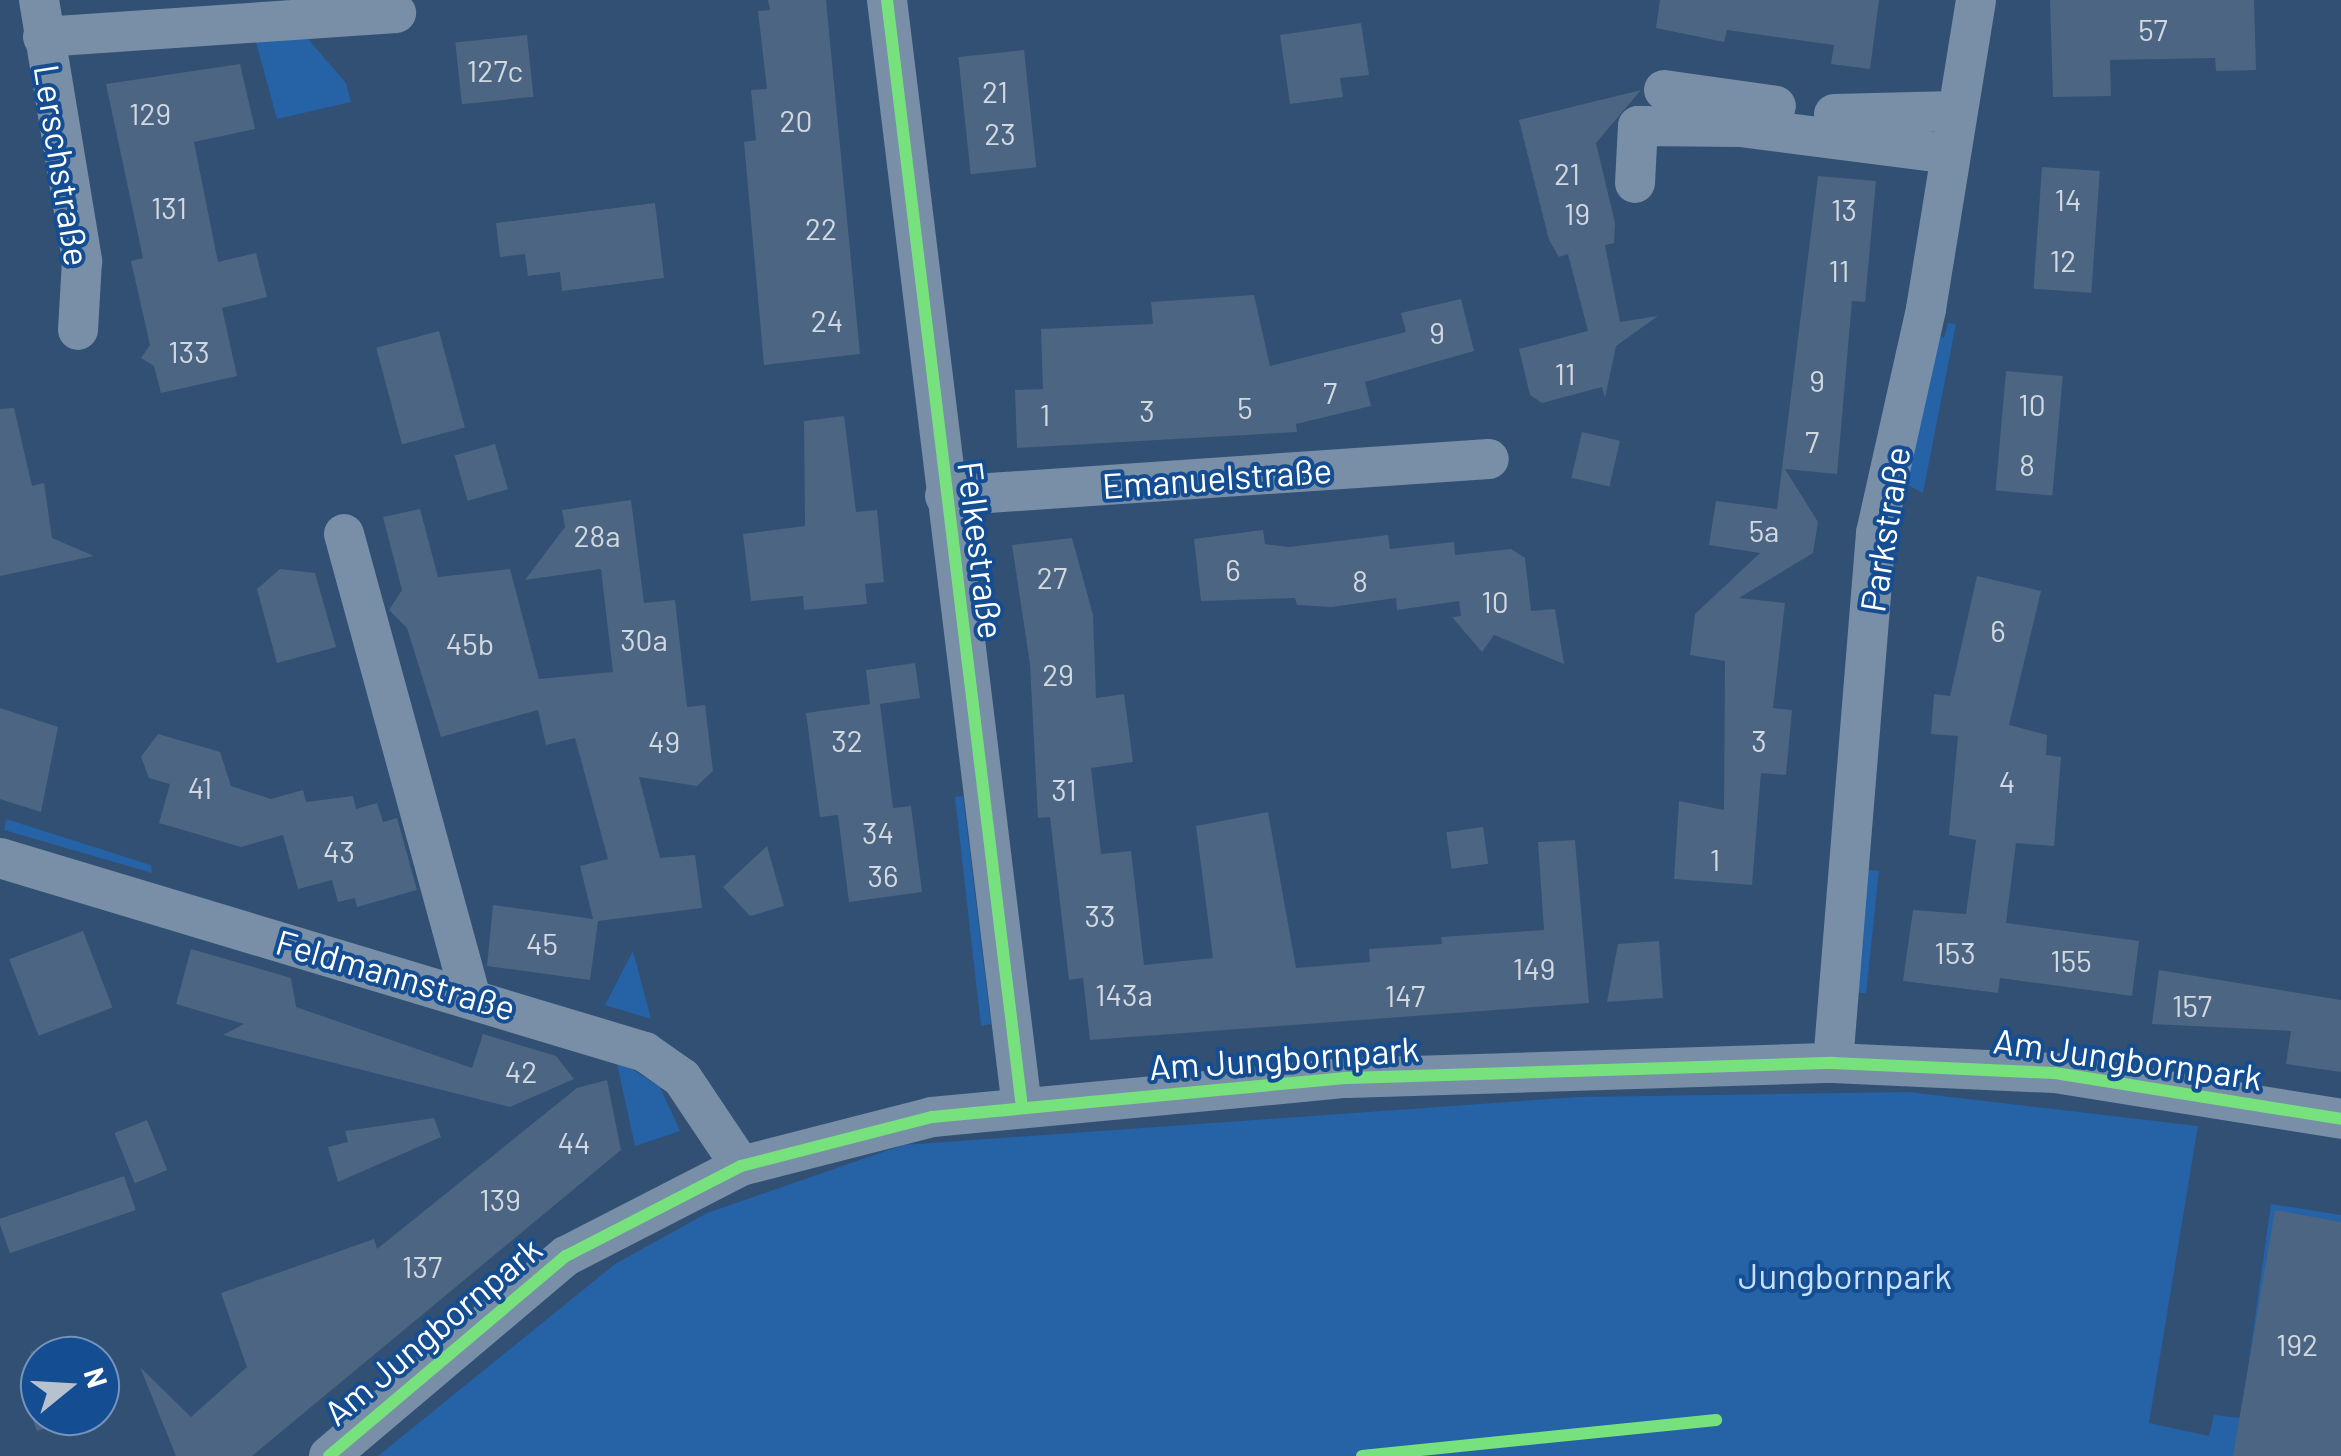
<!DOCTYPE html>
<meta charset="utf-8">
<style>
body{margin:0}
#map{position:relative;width:2341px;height:1456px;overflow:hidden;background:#315074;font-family:Barlow,sans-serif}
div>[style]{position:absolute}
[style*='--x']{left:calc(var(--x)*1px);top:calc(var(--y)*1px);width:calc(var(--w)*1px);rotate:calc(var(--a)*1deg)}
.green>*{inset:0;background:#2562a6;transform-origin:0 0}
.building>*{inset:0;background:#4c6582;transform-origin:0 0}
.minor>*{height:40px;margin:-20px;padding:0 20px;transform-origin:20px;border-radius:20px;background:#788fa7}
.cycleway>*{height:12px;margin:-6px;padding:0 6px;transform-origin:6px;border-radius:6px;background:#77e17e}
span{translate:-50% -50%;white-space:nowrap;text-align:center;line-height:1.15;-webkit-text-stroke:8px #144d91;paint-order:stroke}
.number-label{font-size:30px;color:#d2d8e0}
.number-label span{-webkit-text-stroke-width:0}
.street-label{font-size:35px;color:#fff}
.park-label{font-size:35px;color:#c7e1fc}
.north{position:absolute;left:20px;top:1336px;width:100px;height:100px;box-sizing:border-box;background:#144d91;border:2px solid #7294bd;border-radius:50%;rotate:72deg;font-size:28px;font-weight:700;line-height:40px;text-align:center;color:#fff}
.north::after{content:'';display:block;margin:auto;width:35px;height:45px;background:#b7c2ce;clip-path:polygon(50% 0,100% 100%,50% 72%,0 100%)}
</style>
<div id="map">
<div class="green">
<i style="clip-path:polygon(302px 32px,346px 83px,351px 102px,277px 119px,254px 35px)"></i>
<i style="clip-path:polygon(1948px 323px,1956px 324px,1923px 493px,1904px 483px,1934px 333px,1944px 338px)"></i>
<i style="clip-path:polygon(963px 796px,991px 1024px,981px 1026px,955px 797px)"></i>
<i style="clip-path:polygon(6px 819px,151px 865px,152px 873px,4px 830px)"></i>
<i style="left:1859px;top:869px;width:20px;height:123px;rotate:6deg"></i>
<i style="clip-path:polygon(633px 951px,651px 1019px,605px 1005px)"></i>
<i style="clip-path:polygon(616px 1059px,660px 1087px,680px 1131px,635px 1146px)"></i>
<i style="clip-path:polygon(1908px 1092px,2198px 1126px,2149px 1423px,2209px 1436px,2214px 1415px,2241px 1418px,2271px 1204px,2341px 1215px,2341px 1456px,378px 1456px,615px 1264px,707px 1213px,903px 1145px,1578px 1097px)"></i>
</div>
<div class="building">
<i style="clip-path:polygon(768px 0,826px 0,860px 354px,764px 365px,744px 142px,756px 140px,751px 90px,767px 89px,758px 11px,770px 10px)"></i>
<i style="clip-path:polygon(1660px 0,1879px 0,1870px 69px,1831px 64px,1834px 45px,1727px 30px,1724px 42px,1656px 28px)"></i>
<i style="clip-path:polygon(2050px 0,2254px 0,2256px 70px,2216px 71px,2215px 58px,2110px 60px,2111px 96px,2053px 97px)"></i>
<i style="clip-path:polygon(1361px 23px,1369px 75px,1340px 78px,1343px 97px,1290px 104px,1280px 35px)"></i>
<i style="left:527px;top:35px;width:62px;height:72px;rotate:84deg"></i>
<i style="left:1024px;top:50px;width:118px;height:66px;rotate:84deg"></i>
<i style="clip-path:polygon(240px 64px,255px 129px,194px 142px,218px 262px,256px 253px,267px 297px,222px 308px,237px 376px,161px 393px,154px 366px,141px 358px,150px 345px,131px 261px,143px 258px,106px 84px)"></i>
<i style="clip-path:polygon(1641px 90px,1596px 143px,1615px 223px,1614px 243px,1605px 245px,1620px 322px,1658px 316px,1616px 346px,1605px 398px,1602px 387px,1542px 403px,1530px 395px,1519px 349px,1588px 331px,1568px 254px,1559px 257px,1549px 240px,1519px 120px)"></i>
<i style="left:2042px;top:167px;width:58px;height:122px;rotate:4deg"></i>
<i style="clip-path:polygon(1818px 176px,1876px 181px,1865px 302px,1852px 301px,1837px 474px,1785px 469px,1818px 522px,1813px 553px,1739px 598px,1785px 603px,1773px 708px,1792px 710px,1786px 775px,1761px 773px,1752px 885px,1674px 879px,1679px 801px,1724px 810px,1725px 661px,1690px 655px,1695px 614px,1760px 553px,1709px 545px,1716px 501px,1777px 509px)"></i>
<i style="clip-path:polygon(655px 203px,664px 278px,562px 291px,560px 272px,528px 276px,525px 254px,500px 257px,496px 223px)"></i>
<i style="clip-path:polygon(1254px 295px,1270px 366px,1406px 332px,1401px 313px,1461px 299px,1474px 351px,1365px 382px,1371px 406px,1296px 424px,1297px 432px,1017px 448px,1015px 390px,1043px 389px,1041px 329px,1153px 324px,1151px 302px)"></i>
<i style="left:439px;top:331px;width:100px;height:65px;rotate:75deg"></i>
<i style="left:2006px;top:371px;width:57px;height:120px;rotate:5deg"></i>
<i style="clip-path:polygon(14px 408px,32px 486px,44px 483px,52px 538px,94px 556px,0 576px,0 409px)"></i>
<i style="clip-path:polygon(844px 416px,856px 512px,877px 510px,884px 582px,865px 584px,867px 604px,804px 610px,803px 596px,751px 601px,743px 534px,805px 526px,804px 421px)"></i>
<i style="left:1582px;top:432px;width:39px;height:47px;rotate:13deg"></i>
<i style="left:495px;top:444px;width:47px;height:42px;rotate:74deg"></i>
<i style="clip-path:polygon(631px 500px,644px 603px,675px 600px,687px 707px,705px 705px,713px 771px,697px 786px,639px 777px,660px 858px,695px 855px,702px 908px,598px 921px,590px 980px,487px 966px,493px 905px,593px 919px,580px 866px,608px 859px,575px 738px,546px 745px,538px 710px,441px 737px,407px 628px,389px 610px,402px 590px,383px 517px,420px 509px,438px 577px,510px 569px,539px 679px,613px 672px,601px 569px,525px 580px,565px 527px,562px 510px)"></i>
<i style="clip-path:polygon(1263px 530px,1265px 544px,1289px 547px,1388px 535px,1390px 549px,1454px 542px,1455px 555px,1511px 549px,1525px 558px,1531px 611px,1555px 609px,1564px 664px,1494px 635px,1482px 652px,1452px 617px,1461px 616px,1459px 601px,1397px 610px,1396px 598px,1331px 607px,1297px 605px,1295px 598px,1201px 601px,1194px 539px)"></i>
<i style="clip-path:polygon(1072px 538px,1093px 615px,1096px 698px,1124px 694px,1133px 762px,1091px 768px,1101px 854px,1131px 851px,1144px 965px,1213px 958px,1196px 826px,1268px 812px,1296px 968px,1370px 962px,1369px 949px,1442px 944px,1441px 937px,1544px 930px,1538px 842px,1575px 840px,1589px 1003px,1090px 1040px,1083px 978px,1069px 980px,1050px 817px,1038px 818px,1030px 664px,1012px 545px)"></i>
<i style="clip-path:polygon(280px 569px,315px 573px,336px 647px,277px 663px,257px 589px)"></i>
<i style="clip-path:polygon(1977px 576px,2041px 591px,2009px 725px,2047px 735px,2046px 755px,2061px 757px,2054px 846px,2016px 843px,2006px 923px,2139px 941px,2132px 996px,2000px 978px,1998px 993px,1903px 981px,1913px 910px,1966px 914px,1976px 840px,1949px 835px,1958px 736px,1931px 734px,1934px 694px,1950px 696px)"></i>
<i style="clip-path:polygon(915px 663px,920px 698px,880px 704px,893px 808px,911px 806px,922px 892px,849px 902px,838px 815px,820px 817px,806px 713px,870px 704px,866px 670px)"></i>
<i style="clip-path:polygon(0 708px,58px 727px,41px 812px,0 799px)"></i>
<i style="clip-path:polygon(158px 734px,220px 752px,231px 786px,271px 799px,303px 790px,306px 802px,353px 796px,356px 809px,377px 803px,383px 822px,397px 818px,417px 890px,357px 907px,355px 898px,338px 902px,332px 880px,298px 889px,283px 835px,241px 847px,159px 823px,170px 784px,149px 778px,141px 757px)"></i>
<i style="left:1483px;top:827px;width:37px;height:37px;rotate:82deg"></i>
<i style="clip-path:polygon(767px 846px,784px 906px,750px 916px,723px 887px)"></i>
<i style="left:83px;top:931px;width:82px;height:79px;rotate:69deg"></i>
<i style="clip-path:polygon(1659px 941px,1663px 998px,1607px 1002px,1618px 944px)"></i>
<i style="clip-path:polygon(191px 949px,291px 978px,296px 1007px,472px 1068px,483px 1034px,556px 1056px,574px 1079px,510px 1107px,223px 1035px,244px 1024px,176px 1004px)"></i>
<i style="clip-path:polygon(2159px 970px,2341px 1000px,2341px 1072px,2286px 1064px,2291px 1031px,2152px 1024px)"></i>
<i style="clip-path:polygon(607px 1080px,621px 1150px,252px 1456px,176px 1456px,140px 1367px,191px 1417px,247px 1367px,221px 1293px,374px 1239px,377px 1249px,577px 1088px)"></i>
<i style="clip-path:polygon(434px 1118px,441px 1137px,338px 1182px,328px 1147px,348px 1142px,345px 1131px)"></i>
<i style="left:147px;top:1120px;width:54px;height:35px;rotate:68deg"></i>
<i style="left:124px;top:1176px;width:36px;height:133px;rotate:71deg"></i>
<i style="clip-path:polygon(2275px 1210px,2341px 1222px,2341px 1456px,2233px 1456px)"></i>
<i style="clip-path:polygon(65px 1340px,71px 1356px,40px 1356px,40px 1382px,30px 1352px)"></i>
<i style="clip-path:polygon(40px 1386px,40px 1416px,79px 1416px,37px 1431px,23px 1393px)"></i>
</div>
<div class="minor">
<i style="--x:39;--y:0;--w:265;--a:80.6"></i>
<i style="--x:82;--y:261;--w:69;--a:93.3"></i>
<i style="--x:887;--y:0;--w:1116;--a:83.05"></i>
<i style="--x:43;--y:37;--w:354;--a:-3.9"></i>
<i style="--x:1664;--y:90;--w:113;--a:8.1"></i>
<i style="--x:1834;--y:114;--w:120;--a:-1.4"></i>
<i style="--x:1635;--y:183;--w:57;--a:-87"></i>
<i style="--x:1638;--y:126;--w:102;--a:0.6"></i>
<i style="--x:1740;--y:127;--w:212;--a:7.3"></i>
<i style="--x:945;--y:496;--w:545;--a:-3.89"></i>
<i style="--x:344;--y:534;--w:481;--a:74.7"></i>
<i style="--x:0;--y:858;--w:674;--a:16.74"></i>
<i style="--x:645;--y:1052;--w:45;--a:35.1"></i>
<i style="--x:682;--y:1078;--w:106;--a:56.2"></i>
<i style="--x:1833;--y:1063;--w:532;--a:-85.36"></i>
<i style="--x:1876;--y:533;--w:230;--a:-77.4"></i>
<i style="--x:1926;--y:309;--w:313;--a:-80.8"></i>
<i style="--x:329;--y:1456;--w:310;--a:-40.2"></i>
<i style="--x:566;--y:1256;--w:197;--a:-27.2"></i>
<i style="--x:741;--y:1166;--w:197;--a:-14.4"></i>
<i style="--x:932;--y:1117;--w:418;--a:-5.4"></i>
<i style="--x:1348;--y:1078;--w:485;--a:-1.8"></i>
<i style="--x:1833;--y:1063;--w:222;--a:2.6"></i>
<i style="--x:2055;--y:1073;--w:290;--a:9.1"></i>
</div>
<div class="cycleway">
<i style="--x:887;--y:0;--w:1116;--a:83.05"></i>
<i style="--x:329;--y:1456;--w:310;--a:-40.2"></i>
<i style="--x:566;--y:1256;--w:197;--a:-27.2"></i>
<i style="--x:741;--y:1166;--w:197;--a:-14.4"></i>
<i style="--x:932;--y:1117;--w:418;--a:-5.4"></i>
<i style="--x:1348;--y:1078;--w:485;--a:-1.8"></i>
<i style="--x:1833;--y:1063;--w:222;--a:2.6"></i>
<i style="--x:2055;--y:1073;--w:290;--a:9.1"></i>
<i style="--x:1362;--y:1456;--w:356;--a:-5.8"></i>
</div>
<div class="number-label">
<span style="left:2153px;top:29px">57</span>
<span style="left:495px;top:70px">127c</span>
<span style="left:995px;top:91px">21</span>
<span style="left:150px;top:113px">129</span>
<span style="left:796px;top:120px">20</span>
<span style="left:1000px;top:133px">23</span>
<span style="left:1567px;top:173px">21</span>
<span style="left:2068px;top:199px">14</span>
<span style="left:169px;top:207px">131</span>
<span style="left:1844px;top:209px">13</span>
<span style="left:1577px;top:213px">19</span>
<span style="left:821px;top:228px">22</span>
<span style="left:2063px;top:260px">12</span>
<span style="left:1839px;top:270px">11</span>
<span style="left:827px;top:320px">24</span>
<span style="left:1437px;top:332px">9</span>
<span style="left:189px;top:351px">133</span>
<span style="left:1565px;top:373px">11</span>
<span style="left:1817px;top:380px">9</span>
<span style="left:1330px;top:392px">7</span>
<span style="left:2032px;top:404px">10</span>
<span style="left:1245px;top:407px">5</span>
<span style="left:1147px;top:410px">3</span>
<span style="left:1045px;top:414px">1</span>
<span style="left:1812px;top:441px">7</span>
<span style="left:2027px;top:464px">8</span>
<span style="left:1764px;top:530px">5a</span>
<span style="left:597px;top:535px">28a</span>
<span style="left:1233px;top:569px">6</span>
<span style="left:1052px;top:577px">27</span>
<span style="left:1360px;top:580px">8</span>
<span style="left:1495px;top:601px">10</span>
<span style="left:1998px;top:630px">6</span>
<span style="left:644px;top:639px">30a</span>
<span style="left:470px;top:643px">45b</span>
<span style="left:1058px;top:674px">29</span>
<span style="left:847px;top:740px">32</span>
<span style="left:1759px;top:740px">3</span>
<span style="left:664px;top:741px">49</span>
<span style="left:2007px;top:781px">4</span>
<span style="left:200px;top:787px">41</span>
<span style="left:1064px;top:789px">31</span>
<span style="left:878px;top:832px">34</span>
<span style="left:339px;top:851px">43</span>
<span style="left:1715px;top:859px">1</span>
<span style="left:883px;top:875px">36</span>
<span style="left:1100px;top:915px">33</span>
<span style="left:542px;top:943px">45</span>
<span style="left:1955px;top:952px">153</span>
<span style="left:2071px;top:960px">155</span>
<span style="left:1534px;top:968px">149</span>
<span style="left:1124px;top:994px">143a</span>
<span style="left:1405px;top:995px">147</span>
<span style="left:2192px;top:1005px">157</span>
<span style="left:521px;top:1071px">42</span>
<span style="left:574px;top:1142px">44</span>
<span style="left:500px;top:1199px">139</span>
<span style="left:422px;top:1266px">137</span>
<span style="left:2297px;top:1344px">192</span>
</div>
<div class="street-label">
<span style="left:63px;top:165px;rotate:81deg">Lerschstraße</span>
<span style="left:1217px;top:477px;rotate:-4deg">Emanuelstraße</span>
<span style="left:1884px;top:529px;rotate:-81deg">Parkstraße</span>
<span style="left:982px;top:550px;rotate:83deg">Felkestraße</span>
<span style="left:396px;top:974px;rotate:16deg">Feldmannstraße</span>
<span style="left:1284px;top:1057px;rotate:-4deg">Am Jungbornpark</span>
<span style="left:2128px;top:1058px;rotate:8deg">Am Jungbornpark</span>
<span style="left:432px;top:1330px;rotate:-40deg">Am Jungbornpark</span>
</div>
<div class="park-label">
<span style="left:1845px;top:1275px">Jungbornpark</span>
</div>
<div class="north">N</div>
</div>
